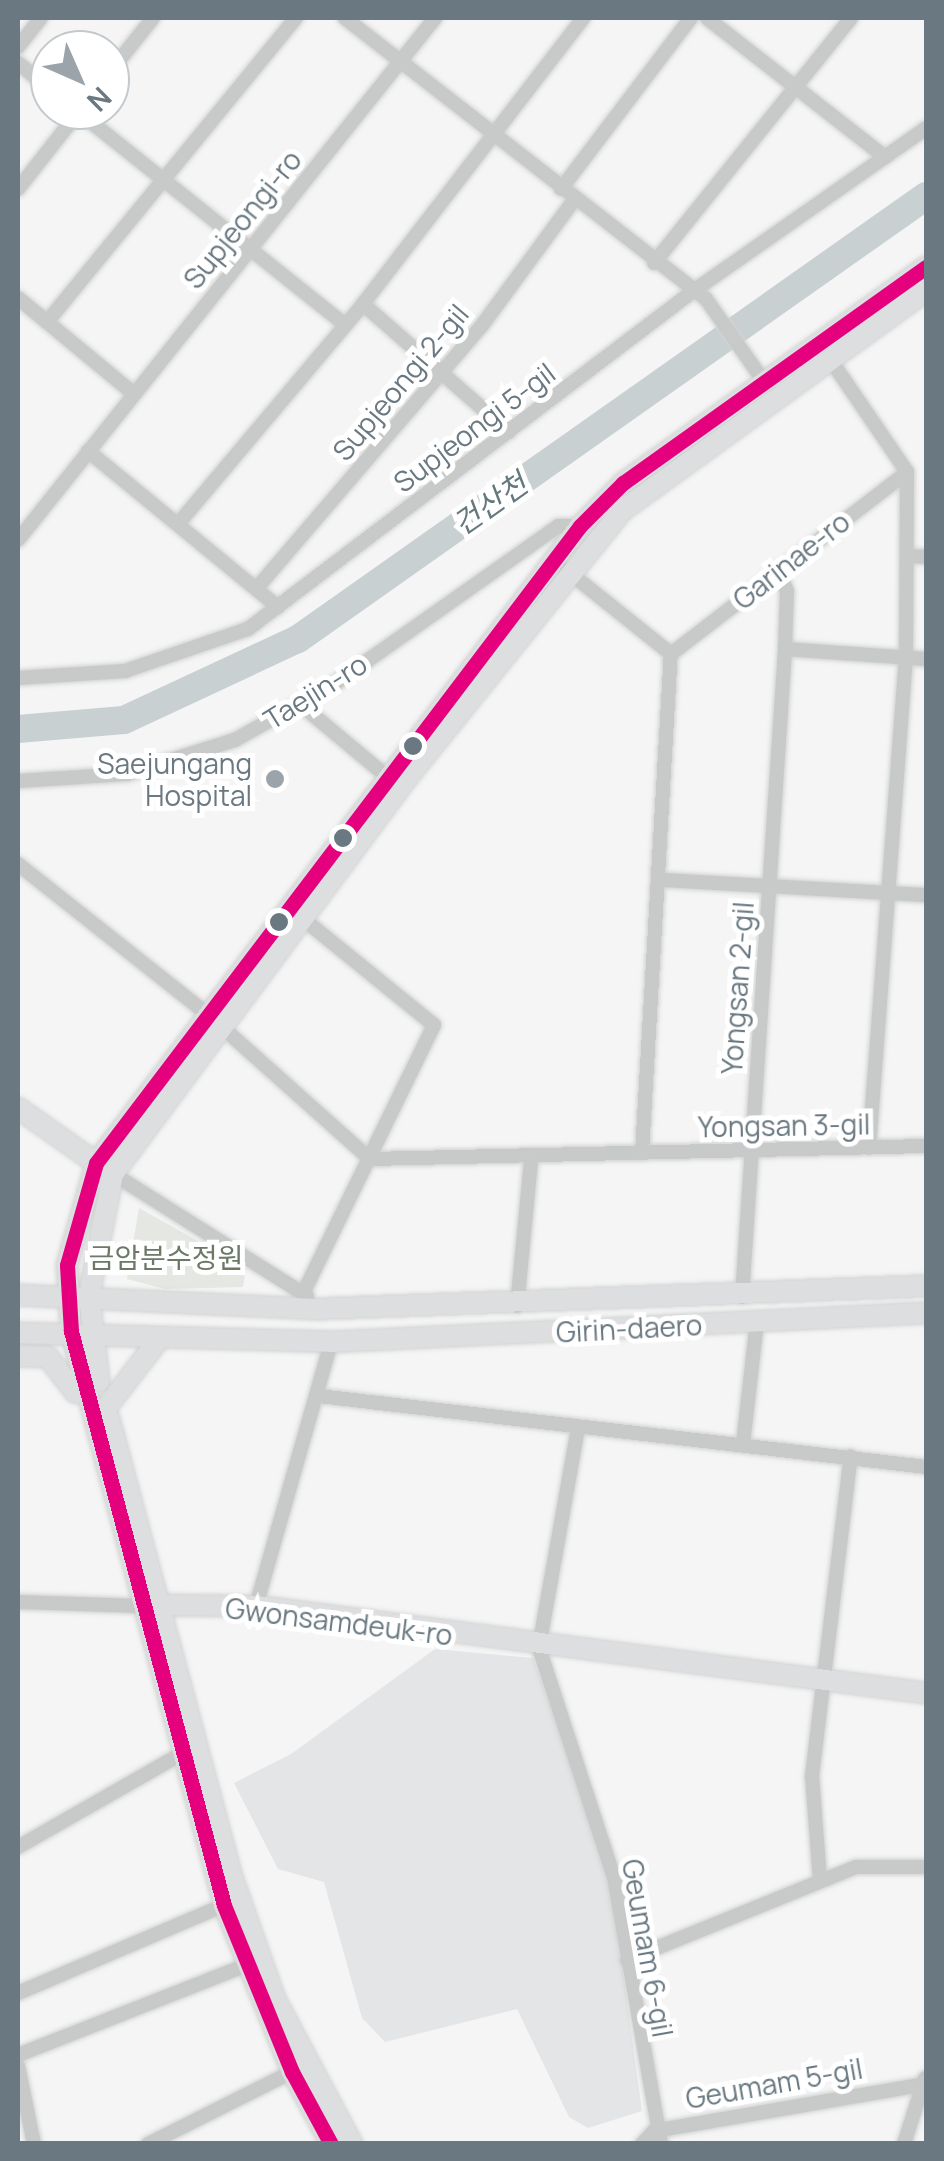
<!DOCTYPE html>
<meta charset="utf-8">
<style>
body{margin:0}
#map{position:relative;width:944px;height:2161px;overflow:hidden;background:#f5f5f5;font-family:Manrope,"Noto Sans KR",sans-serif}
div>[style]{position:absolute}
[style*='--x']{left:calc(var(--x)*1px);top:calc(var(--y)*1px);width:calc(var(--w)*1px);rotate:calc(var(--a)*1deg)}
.built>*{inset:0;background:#e4e5e6}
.green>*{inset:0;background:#e4e7e2}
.river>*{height:28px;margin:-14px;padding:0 14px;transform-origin:14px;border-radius:14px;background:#c8d0d2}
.roads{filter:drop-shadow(0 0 2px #d1d2d2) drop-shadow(0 0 2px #d1d2d2)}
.street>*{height:14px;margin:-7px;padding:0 7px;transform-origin:7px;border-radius:7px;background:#c8caca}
.secondary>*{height:20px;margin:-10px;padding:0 10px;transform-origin:10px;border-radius:10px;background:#dddedf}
.bus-1>*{height:15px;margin:-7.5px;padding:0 7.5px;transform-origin:7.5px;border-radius:7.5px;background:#e5007d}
.dots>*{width:28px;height:28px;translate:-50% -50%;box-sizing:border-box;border:5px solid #fff;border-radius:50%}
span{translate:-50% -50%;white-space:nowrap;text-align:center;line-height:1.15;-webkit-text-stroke:10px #fff;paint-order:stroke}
.street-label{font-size:28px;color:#697881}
.poi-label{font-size:28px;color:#697881}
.right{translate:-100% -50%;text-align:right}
.park-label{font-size:28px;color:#6c7967}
.water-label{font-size:30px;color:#65787d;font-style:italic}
.frame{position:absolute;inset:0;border:20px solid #697881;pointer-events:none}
.north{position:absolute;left:30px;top:30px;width:100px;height:100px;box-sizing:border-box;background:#fff;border:2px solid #c3c9cd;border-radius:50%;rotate:135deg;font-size:28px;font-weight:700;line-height:40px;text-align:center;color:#697881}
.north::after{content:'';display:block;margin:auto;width:35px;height:45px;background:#9aa4aa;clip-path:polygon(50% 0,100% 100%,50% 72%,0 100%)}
</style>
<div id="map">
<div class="built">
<i style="clip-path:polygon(435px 1649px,533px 1658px,609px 1871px,642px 2111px,588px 2128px,569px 2117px,517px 2009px,385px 2042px,362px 2018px,324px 1882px,278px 1869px,234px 1783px,291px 1754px)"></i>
</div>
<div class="green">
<i style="clip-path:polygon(139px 1208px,246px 1268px,243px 1287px,165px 1289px,127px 1279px)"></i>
</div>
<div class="river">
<i style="--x:18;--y:729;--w:106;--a:-4.9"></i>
<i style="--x:124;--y:720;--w:192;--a:-25"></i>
<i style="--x:298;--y:639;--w:769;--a:-35.2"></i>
</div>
<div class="roads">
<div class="street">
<i style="--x:345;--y:18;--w:457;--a:37.9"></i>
<i style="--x:706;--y:299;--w:120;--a:54.9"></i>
<i style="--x:707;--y:18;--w:226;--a:38"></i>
<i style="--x:18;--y:47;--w:37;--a:-52"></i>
<i style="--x:18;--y:63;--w:41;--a:39.1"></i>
<i style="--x:110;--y:72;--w:69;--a:-51.5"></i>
<i style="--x:76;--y:110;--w:342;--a:38.6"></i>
<i style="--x:18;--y:189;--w:100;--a:-51.9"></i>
<i style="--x:561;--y:189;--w:215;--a:-52.8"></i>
<i style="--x:654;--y:263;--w:314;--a:-51.2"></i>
<i style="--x:18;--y:298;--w:151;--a:39.6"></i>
<i style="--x:363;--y:304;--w:194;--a:41.2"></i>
<i style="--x:47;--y:322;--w:393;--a:-50.7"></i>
<i style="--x:88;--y:451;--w:246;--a:39.4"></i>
<i style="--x:178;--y:524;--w:287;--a:-49.9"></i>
<i style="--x:363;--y:304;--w:361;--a:-52.4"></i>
<i style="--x:18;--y:540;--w:668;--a:-51.38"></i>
<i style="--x:909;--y:556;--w:17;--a:3"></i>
<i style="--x:565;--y:569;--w:136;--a:38.7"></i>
<i style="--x:671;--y:654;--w:298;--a:-37.6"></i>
<i style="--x:907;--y:472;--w:140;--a:-124.3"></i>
<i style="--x:256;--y:589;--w:349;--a:-49.4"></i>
<i style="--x:483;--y:324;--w:154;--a:-53.7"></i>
<i style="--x:785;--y:649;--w:141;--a:4.1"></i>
<i style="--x:18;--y:678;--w:107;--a:-3.7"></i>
<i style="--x:125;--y:671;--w:130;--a:-18.9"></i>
<i style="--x:248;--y:629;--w:557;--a:-37.2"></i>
<i style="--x:692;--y:292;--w:286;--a:-35"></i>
<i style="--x:299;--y:703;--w:126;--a:39.9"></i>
<i style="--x:18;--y:781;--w:109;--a:-3.7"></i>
<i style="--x:127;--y:774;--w:113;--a:-17.5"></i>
<i style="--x:235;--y:740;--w:112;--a:-29.3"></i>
<i style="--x:333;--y:685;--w:276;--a:-35.2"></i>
<i style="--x:558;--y:526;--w:22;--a:0"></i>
<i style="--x:18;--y:864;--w:238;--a:38.4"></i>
<i style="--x:205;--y:1012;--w:221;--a:41.7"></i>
<i style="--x:370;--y:1159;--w:556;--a:-1.34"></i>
<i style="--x:662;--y:880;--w:264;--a:3.3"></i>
<i style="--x:296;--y:913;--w:178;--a:39.1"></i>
<i style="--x:434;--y:1025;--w:296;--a:116"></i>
<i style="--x:869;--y:1148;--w:491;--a:-85.7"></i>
<i style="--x:906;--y:658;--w:186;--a:-89.7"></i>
<i style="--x:642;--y:1153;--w:500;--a:-86.7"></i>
<i style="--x:110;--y:1172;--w:233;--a:32.2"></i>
<i style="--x:742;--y:1297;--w:649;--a:-86.2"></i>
<i style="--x:785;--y:649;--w:58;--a:-88"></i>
<i style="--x:787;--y:591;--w:23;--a:-113"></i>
<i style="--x:517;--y:1306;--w:147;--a:-84.5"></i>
<i style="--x:319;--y:1396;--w:611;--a:6.67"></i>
<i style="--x:578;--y:1428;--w:223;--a:100.1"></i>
<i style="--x:539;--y:1648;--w:241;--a:71.9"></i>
<i style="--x:614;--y:1877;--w:271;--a:80"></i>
<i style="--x:743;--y:1444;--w:124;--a:-83.5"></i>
<i style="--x:18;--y:1602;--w:123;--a:1.9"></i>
<i style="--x:256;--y:1606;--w:274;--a:-74.1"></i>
<i style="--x:18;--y:1847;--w:188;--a:-29.7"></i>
<i style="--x:820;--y:1880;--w:104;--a:-94.4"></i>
<i style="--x:812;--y:1776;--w:322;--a:-83.1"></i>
<i style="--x:627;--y:1960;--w:247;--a:-22.1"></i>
<i style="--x:856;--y:1867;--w:70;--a:0"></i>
<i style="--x:18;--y:1993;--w:224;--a:-23.1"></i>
<i style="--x:18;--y:2055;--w:243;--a:-21.5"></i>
<i style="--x:18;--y:2066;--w:80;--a:78.4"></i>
<i style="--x:148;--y:2144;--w:161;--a:-26.6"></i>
<i style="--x:642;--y:2144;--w:18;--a:-47"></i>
<i style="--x:654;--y:2131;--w:276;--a:-9.8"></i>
<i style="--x:904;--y:2144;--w:69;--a:-72.3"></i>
</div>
<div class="secondary">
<i style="--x:18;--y:1108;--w:95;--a:35.2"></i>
<i style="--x:18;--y:1295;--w:297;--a:2.7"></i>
<i style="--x:315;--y:1309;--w:611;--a:-2.16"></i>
<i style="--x:18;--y:1333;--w:313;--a:1.6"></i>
<i style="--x:331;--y:1342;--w:596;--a:-2.79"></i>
<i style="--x:18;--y:1356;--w:30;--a:2"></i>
<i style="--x:48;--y:1357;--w:44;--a:52.4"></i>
<i style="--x:75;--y:1392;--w:13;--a:9"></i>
<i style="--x:99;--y:1381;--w:86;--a:-96.7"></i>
<i style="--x:89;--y:1296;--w:124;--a:-78.9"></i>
<i style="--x:113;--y:1174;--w:482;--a:-53.4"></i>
<i style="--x:400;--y:787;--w:356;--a:-51.2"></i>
<i style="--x:623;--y:510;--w:374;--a:-35.9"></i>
<i style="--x:106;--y:1408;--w:88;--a:-52.4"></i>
<i style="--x:109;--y:1418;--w:472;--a:75"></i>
<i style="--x:231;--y:1874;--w:133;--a:70.6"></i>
<i style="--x:275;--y:1999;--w:164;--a:62"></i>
<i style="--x:148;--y:1605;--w:108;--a:0.5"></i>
<i style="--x:256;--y:1606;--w:676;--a:7.4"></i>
<i style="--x:331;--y:2144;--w:82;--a:-118.4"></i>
<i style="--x:292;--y:2072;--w:180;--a:-112.2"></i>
<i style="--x:224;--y:1905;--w:594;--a:-104.93"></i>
<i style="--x:71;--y:1331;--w:66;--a:-93.5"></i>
<i style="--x:67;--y:1265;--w:106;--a:-74.1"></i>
<i style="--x:96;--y:1163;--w:800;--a:-52.77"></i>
<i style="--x:580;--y:526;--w:61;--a:-45"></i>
<i style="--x:623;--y:483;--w:372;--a:-35.5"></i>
</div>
</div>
<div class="bus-1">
<i style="--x:331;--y:2144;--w:82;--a:-118.4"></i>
<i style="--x:292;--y:2072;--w:180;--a:-112.2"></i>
<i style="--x:224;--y:1905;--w:594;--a:-104.93"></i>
<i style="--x:71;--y:1331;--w:66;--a:-93.5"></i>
<i style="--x:67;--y:1265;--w:106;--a:-74.1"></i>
<i style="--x:96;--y:1163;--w:800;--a:-52.77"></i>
<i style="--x:580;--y:526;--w:61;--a:-45"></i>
<i style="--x:623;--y:483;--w:372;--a:-35.5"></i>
</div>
<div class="dots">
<i style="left:413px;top:746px;background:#697881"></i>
<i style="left:275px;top:779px;background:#9aa4aa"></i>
<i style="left:343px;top:838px;background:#697881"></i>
<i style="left:279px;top:922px;background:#697881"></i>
</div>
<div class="street-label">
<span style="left:242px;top:219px;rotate:-51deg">Supjeongi-ro</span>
<span style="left:400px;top:382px;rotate:-50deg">Supjeongi 2-gil</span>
<span style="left:474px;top:427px;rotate:-37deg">Supjeongi 5-gil</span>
<span style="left:791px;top:560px;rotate:-38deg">Garinae-ro</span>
<span style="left:315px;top:691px;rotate:-32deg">Taejin-ro</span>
<span style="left:737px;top:988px;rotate:-86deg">Yongsan 2-gil</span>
<span style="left:784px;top:1125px;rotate:-1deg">Yongsan 3-gil</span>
<span style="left:629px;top:1328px;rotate:-3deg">Girin-daero</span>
<span style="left:339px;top:1621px;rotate:7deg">Gwonsamdeuk-ro</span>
<span style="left:648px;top:1948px;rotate:80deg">Geumam 6-gil</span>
<span style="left:774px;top:2083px;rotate:-10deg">Geumam 5-gil</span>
</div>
<div class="poi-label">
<span class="right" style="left:252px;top:779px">Saejungang<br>Hospital</span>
</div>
<div class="park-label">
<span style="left:166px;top:1257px">금암분수정원</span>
</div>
<div class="water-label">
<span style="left:490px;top:504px;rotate:-35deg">건산천</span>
</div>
<div class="frame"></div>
<div class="north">N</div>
</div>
